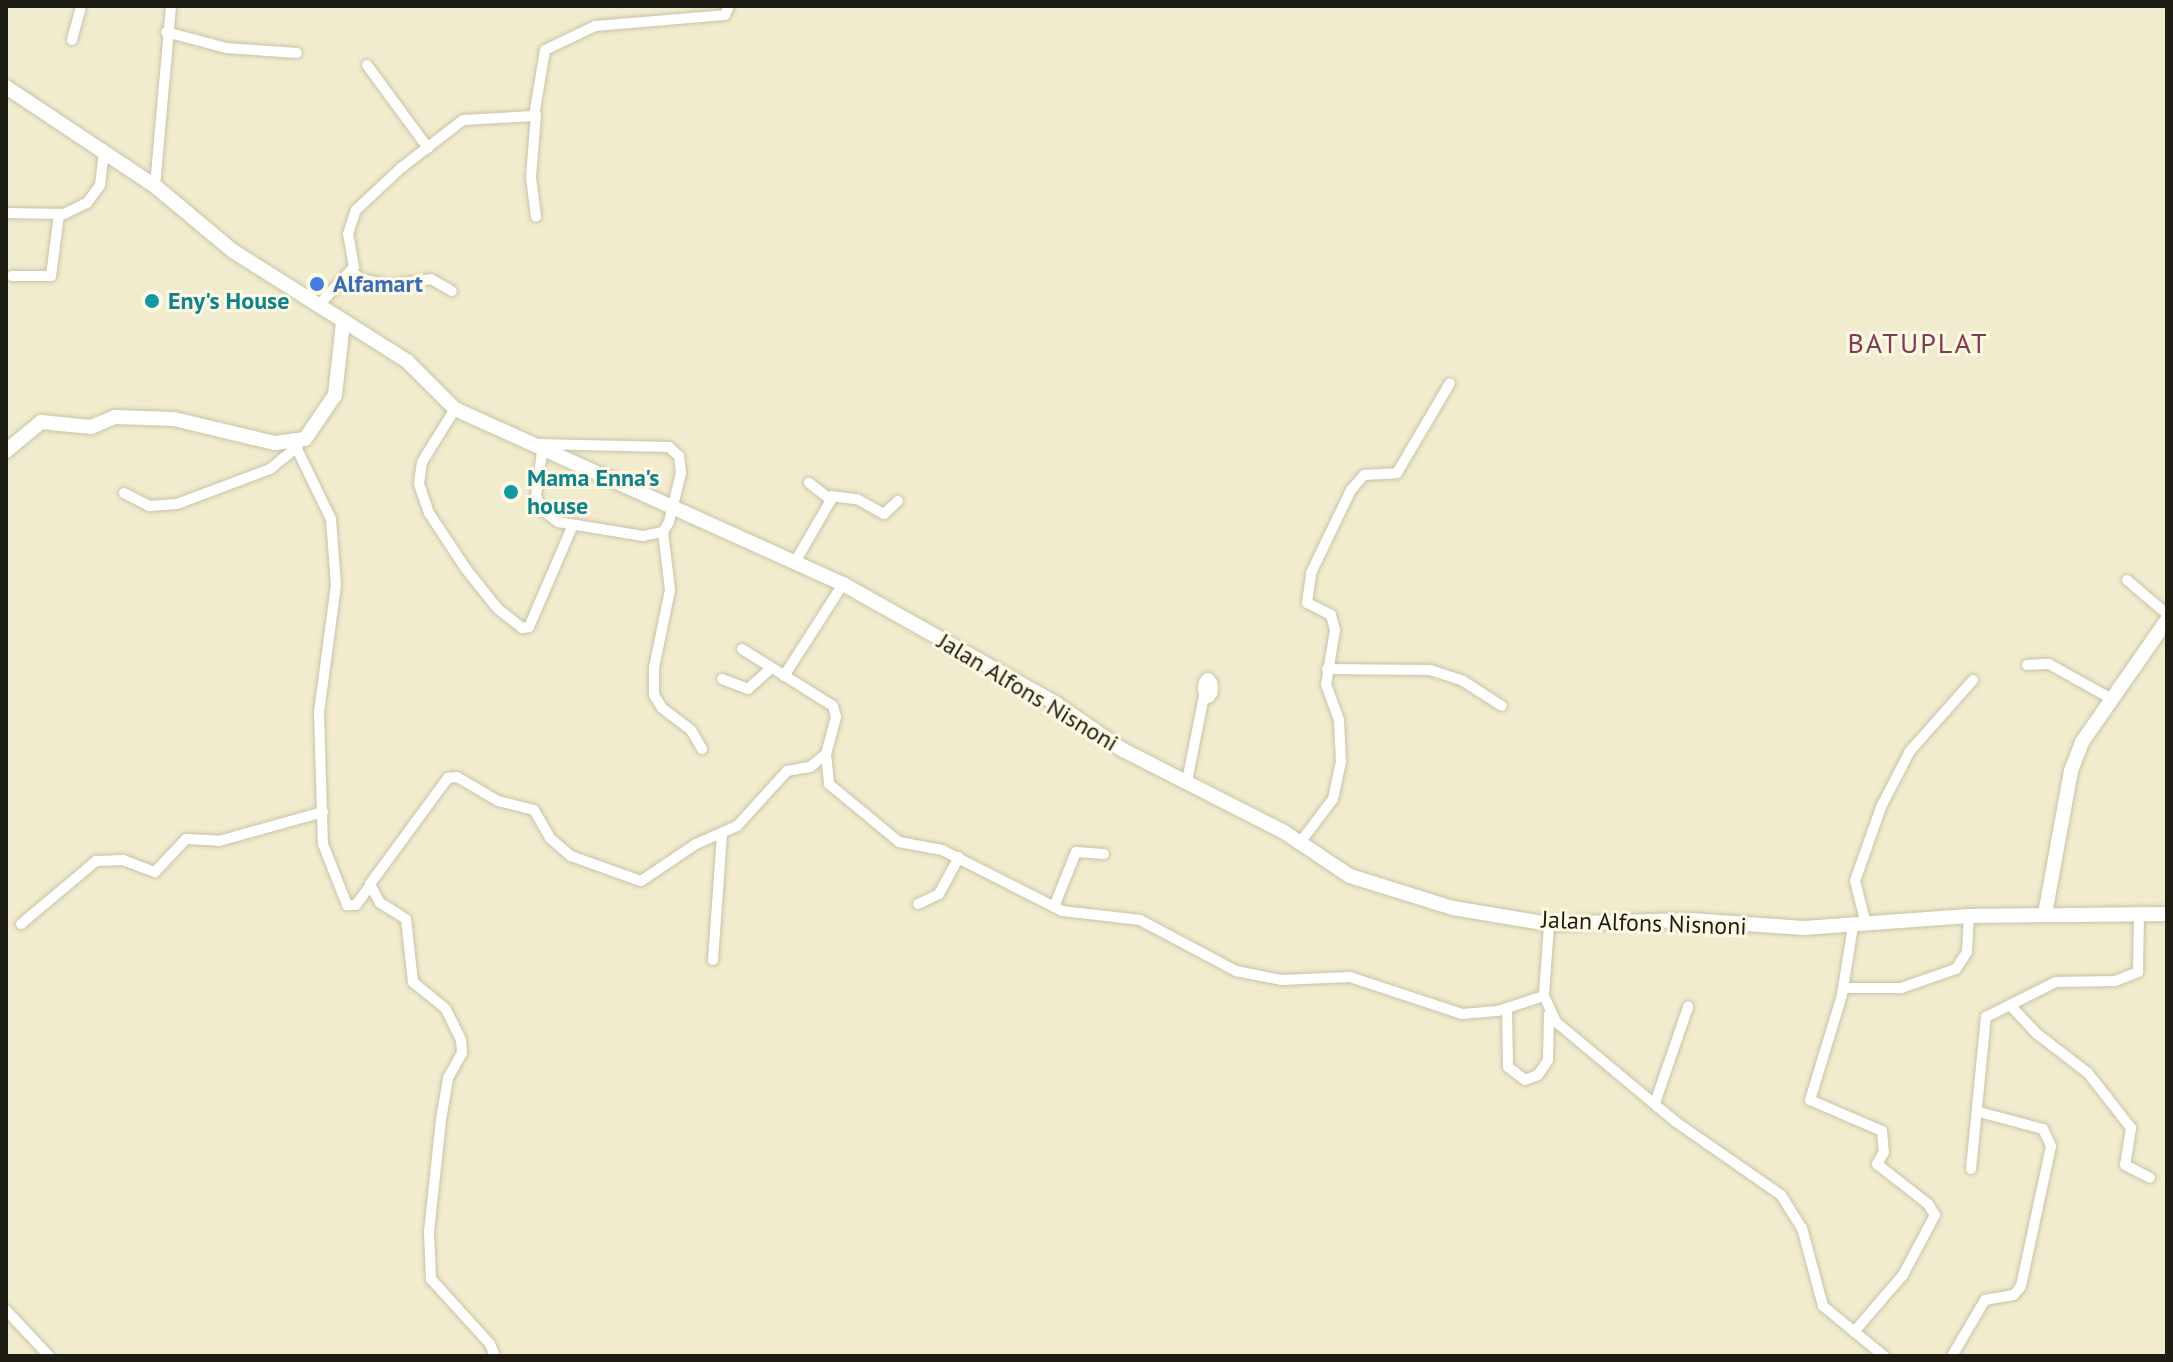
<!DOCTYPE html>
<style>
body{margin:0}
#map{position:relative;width:2173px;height:1362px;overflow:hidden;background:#f2eccf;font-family:"PT Sans",sans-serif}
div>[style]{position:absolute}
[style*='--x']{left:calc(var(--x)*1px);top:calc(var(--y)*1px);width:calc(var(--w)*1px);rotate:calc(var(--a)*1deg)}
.roads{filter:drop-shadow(0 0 2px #c9c3a7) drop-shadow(0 0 2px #c9c3a7)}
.street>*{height:10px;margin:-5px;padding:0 5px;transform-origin:5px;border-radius:5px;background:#fff}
.street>.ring{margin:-5px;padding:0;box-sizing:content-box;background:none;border:10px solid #fff;border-radius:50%}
.secondary>*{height:14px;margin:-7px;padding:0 7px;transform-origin:7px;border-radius:7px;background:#fff}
.dots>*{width:22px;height:22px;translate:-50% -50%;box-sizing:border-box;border:4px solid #fef9e2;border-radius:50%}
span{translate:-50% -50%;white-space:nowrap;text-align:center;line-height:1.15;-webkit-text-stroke:6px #fef9e2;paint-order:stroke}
.shop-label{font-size:24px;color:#366cbe;font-weight:700}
.left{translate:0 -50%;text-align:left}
.culture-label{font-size:24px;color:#0d838f;font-weight:700}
.street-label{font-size:24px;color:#1f1d13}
.quarter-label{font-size:28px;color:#813b55;letter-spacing:2px}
.frame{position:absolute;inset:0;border:8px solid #1f1d13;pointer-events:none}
</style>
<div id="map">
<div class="roads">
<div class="street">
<i style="--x:166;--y:32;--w:62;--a:14.9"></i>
<i style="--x:226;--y:48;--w:71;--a:4"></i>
<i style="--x:72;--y:40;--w:35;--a:-75"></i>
<i style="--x:367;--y:65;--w:103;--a:53.7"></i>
<i style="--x:536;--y:114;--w:63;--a:94.5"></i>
<i style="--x:531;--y:177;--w:40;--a:82.9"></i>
<i style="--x:155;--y:186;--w:181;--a:-84.9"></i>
<i style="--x:6;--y:213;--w:58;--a:1"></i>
<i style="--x:64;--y:214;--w:25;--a:-26"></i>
<i style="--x:87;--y:203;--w:22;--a:-54"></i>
<i style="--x:100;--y:185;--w:31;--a:-83"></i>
<i style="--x:352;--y:272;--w:11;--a:38"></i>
<i style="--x:361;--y:279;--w:30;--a:12"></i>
<i style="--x:390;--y:285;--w:41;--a:-8.3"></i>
<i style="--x:431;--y:279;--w:24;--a:30"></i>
<i style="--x:12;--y:276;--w:39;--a:0"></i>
<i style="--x:51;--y:276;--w:63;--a:-82.6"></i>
<i style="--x:319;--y:305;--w:52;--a:-47.4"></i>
<i style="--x:354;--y:267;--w:34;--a:-100"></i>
<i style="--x:348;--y:234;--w:25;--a:-72"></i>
<i style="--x:356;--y:210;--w:62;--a:-43"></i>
<i style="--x:401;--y:168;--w:78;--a:-37.7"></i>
<i style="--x:463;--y:120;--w:71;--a:-3.2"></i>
<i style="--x:534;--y:116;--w:67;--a:-80.5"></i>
<i style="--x:545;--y:50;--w:55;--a:-25.6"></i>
<i style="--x:595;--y:26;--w:130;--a:-4.8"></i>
<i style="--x:725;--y:15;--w:10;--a:-66"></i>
<i style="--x:455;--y:409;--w:62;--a:121.9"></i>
<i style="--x:422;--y:462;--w:22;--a:98"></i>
<i style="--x:419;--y:484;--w:31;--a:71"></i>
<i style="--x:429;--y:513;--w:67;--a:56.5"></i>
<i style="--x:466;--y:569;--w:51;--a:51.3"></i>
<i style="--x:498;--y:609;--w:31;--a:38"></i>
<i style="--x:522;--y:628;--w:7;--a:-8"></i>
<i style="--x:529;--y:627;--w:111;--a:-66.7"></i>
<i style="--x:537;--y:444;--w:132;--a:1.3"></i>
<i style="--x:669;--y:447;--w:13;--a:42"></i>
<i style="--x:679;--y:456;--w:17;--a:83"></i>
<i style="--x:681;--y:473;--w:50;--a:103.8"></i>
<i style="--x:669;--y:522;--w:12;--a:121"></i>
<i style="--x:663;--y:532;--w:20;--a:169"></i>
<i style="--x:643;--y:536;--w:86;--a:-170.6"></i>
<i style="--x:558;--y:522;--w:20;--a:-143"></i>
<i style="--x:542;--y:510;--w:15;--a:-113"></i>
<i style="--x:536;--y:496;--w:44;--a:-82.2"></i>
<i style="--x:296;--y:447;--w:80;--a:64.1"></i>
<i style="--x:331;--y:519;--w:66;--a:85.7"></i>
<i style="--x:336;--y:585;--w:128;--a:97.6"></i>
<i style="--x:319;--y:712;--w:132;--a:88.3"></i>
<i style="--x:323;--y:844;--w:66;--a:68.5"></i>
<i style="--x:347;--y:905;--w:9;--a:0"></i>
<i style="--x:356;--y:905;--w:22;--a:-54"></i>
<i style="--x:124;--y:493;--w:28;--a:27"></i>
<i style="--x:149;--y:506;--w:28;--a:-4"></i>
<i style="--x:177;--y:504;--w:99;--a:-20.6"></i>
<i style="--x:270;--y:469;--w:36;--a:-39"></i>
<i style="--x:831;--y:496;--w:26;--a:7"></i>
<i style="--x:857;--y:499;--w:31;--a:29"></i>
<i style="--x:884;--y:514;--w:19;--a:-43"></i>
<i style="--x:663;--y:532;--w:58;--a:83.1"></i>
<i style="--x:670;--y:590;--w:80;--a:101.6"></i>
<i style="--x:654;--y:668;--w:27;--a:90"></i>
<i style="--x:654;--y:695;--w:15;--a:58"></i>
<i style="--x:662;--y:708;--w:36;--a:37"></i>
<i style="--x:691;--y:730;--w:22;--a:60"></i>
<i style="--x:795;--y:562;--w:72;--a:-59.9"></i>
<i style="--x:831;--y:500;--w:28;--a:-142"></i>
<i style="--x:2127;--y:580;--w:52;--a:40.4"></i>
<i style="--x:742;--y:649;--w:107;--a:32.1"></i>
<i style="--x:833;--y:706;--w:11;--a:75"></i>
<i style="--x:836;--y:717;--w:38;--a:105"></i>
<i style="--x:826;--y:754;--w:30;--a:84"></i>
<i style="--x:829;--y:784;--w:91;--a:39.6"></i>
<i style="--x:899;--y:842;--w:44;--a:10.5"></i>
<i style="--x:942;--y:850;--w:135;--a:26.9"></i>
<i style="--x:1062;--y:911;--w:79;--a:6.6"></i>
<i style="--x:1140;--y:920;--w:109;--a:28"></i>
<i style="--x:1236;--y:971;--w:47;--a:11.1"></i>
<i style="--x:1282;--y:980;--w:68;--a:-2.5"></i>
<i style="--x:1350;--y:977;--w:118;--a:18.3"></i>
<i style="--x:1462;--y:1014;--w:36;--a:-5"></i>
<i style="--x:1498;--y:1011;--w:48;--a:-18.1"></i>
<i style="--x:2027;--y:665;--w:22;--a:-3"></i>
<i style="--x:2049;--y:664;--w:70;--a:29.1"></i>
<i style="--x:1327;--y:669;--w:103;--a:0.6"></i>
<i style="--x:1430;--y:670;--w:35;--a:18"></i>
<i style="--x:1463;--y:681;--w:46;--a:32.7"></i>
<i style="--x:784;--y:676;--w:109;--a:-57.3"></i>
<i class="ring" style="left:1203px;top:678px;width:-2px;height:-2px"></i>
<i style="--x:722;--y:679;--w:28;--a:21"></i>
<i style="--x:748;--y:689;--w:31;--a:-42"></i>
<i style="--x:1187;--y:781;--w:97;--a:-78.7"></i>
<i style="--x:1299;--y:844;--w:56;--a:-52.9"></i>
<i style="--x:1333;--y:799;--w:38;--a:-78"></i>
<i style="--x:1341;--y:762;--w:42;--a:-92.7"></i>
<i style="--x:1339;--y:720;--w:37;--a:-110"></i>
<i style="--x:1326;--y:685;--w:56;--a:-80.7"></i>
<i style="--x:1335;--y:630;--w:16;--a:-105"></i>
<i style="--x:1331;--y:615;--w:27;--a:-153"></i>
<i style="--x:1307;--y:603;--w:30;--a:-82"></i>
<i style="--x:1311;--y:573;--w:92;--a:-64.3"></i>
<i style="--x:1351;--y:490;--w:20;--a:-49"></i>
<i style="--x:1364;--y:475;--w:33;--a:-3"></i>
<i style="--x:1397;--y:473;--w:104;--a:-59.5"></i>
<i style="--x:918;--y:904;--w:23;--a:-25"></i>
<i style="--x:939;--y:894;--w:42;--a:-61.6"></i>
<i style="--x:1054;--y:907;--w:59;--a:-68.2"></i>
<i style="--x:1076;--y:852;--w:28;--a:4"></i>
<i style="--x:21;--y:924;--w:98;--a:-40"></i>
<i style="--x:96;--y:861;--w:27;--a:-2"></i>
<i style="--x:123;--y:860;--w:34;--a:21"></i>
<i style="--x:155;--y:872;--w:45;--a:-46.8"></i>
<i style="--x:186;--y:839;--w:33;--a:3"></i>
<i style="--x:219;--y:841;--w:108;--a:-15.6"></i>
<i style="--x:1549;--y:924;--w:72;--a:94"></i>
<i style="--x:1544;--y:996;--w:29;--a:65"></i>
<i style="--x:1556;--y:1022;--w:156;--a:39.8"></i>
<i style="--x:1676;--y:1122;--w:128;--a:34.8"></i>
<i style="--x:1781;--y:1195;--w:39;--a:58"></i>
<i style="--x:1802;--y:1228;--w:81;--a:74.9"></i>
<i style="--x:1823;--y:1306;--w:79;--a:39.3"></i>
<i style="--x:1866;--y:924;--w:44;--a:-104.3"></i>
<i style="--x:1855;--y:881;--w:78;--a:-70.6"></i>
<i style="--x:1881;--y:807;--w:63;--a:-62.6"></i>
<i style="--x:1910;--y:751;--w:95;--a:-48.4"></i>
<i style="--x:1853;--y:926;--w:70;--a:99.1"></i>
<i style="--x:1842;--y:995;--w:110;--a:106.9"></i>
<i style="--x:1810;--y:1100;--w:78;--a:23.3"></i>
<i style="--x:1882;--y:1131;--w:21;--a:85"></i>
<i style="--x:1884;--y:1152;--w:14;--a:120"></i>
<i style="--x:1877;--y:1164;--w:65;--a:38.1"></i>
<i style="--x:1928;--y:1204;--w:13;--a:58"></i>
<i style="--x:1935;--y:1215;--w:68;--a:118.1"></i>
<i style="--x:1903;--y:1275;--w:75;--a:130.7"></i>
<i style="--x:713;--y:960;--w:127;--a:-85.9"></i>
<i style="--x:1844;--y:988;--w:57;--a:0"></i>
<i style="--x:1901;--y:988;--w:58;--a:-19.1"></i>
<i style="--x:1956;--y:969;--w:20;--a:-57"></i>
<i style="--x:1967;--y:952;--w:36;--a:-87"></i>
<i style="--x:2010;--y:1005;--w:38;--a:47"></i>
<i style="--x:2036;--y:1033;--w:66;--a:37.6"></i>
<i style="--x:2088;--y:1073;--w:70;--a:52"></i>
<i style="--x:2131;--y:1128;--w:37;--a:99"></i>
<i style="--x:2125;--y:1165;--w:28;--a:27"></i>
<i style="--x:1507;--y:1008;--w:59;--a:89"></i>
<i style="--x:1508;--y:1067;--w:21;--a:37"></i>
<i style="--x:1525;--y:1080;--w:14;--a:-21"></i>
<i style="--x:1538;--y:1075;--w:18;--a:-56"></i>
<i style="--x:1548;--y:1060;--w:46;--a:-88.8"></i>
<i style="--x:1655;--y:1103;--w:102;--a:-71"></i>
<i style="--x:1971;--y:1169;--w:153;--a:-84.4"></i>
<i style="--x:1986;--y:1017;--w:78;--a:-26.6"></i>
<i style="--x:2056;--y:982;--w:59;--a:-1"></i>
<i style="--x:2115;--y:981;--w:25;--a:-21"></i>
<i style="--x:2138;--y:972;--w:60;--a:-89"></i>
<i style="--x:6;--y:1310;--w:63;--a:46.9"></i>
<i style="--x:495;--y:1356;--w:13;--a:-113"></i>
<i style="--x:490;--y:1344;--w:88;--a:-132.2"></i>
<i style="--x:431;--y:1279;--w:47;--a:-92.4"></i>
<i style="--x:429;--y:1232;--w:113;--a:-83.9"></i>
<i style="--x:441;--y:1120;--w:43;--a:-80.5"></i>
<i style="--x:448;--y:1078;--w:29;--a:-61"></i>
<i style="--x:462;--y:1053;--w:13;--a:-94"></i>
<i style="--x:461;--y:1040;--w:34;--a:-116"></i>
<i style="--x:446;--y:1009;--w:43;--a:-140.7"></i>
<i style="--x:413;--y:982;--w:63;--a:-96.3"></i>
<i style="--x:406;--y:919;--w:31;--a:-148"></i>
<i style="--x:380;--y:903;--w:21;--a:-118"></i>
<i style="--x:370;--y:884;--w:132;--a:-53.7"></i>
<i style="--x:448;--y:778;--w:9;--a:-6"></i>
<i style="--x:457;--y:777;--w:48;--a:30.3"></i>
<i style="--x:498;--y:801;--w:37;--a:14"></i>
<i style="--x:534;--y:810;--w:32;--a:60"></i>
<i style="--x:550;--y:838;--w:28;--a:41"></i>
<i style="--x:571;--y:856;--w:74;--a:19.7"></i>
<i style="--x:641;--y:881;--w:66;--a:-33.9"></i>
<i style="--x:696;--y:844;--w:45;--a:-23.7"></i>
<i style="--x:737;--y:826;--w:74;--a:-47.7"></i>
<i style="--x:787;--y:771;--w:23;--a:-10"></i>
<i style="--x:810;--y:767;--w:21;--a:-39"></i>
<i style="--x:1952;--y:1356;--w:65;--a:-59.5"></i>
<i style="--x:1985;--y:1300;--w:29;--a:-10"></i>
<i style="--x:2014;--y:1295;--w:11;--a:-52"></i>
<i style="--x:2021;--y:1286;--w:143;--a:-77.9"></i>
<i style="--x:2051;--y:1146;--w:19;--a:-115"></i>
<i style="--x:2043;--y:1129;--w:66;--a:-165.1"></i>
</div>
<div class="secondary">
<i style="--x:6;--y:87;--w:179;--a:33.6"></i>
<i style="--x:155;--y:186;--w:102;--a:39.8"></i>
<i style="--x:233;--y:251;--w:206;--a:32.3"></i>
<i style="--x:407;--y:361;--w:68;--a:45"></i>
<i style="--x:455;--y:409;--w:426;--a:24.3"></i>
<i style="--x:843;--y:584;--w:243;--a:29.3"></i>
<i style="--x:1055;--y:703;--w:83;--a:34.7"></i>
<i style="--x:1123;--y:750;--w:181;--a:27"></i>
<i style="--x:1284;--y:832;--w:79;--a:33.7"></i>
<i style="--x:1350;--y:876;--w:108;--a:17.3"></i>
<i style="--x:1453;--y:908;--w:97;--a:9.5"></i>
<i style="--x:1549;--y:924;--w:141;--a:-1.6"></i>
<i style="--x:1690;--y:920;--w:114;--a:4"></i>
<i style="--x:1804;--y:928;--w:165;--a:-4.2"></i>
<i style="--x:1969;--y:916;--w:198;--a:-0.6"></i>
<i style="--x:6;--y:451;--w:45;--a:-39.6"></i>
<i style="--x:41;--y:422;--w:50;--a:5.7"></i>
<i style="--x:91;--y:427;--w:26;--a:-23"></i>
<i style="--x:115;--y:417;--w:59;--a:1.9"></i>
<i style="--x:174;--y:419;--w:104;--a:13.4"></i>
<i style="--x:275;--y:443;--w:30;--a:-8"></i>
<i style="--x:305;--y:439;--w:53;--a:-55.7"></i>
<i style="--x:335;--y:395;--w:73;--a:-83.7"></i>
<i style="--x:2045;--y:914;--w:145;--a:-79.7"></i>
<i style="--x:2071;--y:771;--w:31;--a:-69"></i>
<i style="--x:2082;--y:742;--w:149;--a:-55.1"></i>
</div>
</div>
<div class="dots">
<i style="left:317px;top:284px;background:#3f7fe0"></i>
<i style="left:152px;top:301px;background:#0f9aa8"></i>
<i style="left:511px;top:492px;background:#0f9aa8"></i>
</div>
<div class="shop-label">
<span class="left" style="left:333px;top:284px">Alfamart</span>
</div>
<div class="culture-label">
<span class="left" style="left:168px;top:301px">Eny's House</span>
<span class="left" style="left:527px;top:492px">Mama Enna's<br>house</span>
</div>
<div class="street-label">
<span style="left:1028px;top:692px;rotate:31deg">Jalan Alfons Nisnoni</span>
<span style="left:1644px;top:923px;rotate:2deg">Jalan Alfons Nisnoni</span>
</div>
<div class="quarter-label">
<span style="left:1918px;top:343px">BATUPLAT</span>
</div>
<div class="frame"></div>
</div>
